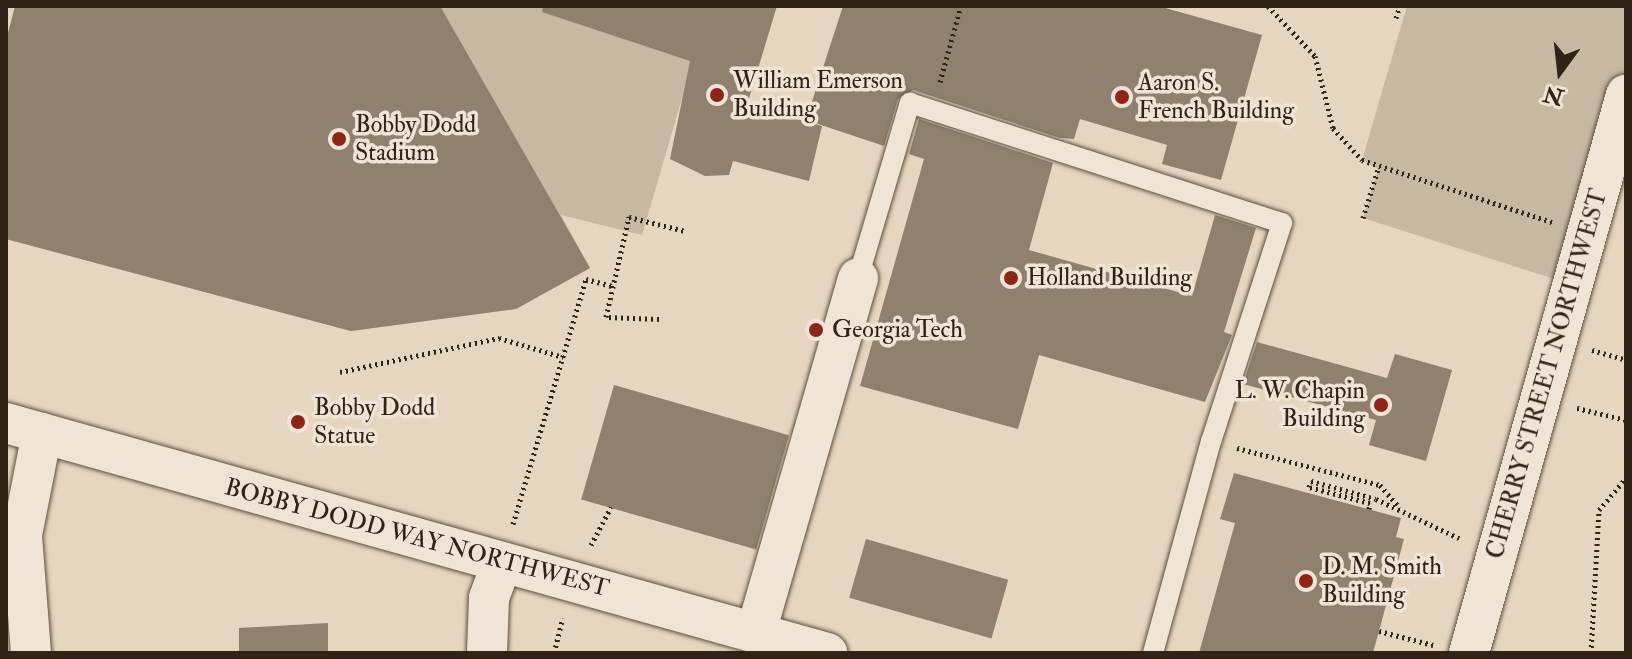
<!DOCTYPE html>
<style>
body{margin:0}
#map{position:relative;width:1632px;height:659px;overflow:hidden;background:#e6d6bf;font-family:"IM FELL Double Pica",serif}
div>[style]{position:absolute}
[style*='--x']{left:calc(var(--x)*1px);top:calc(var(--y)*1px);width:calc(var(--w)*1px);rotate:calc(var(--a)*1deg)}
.green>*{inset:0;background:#c7b8a2}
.building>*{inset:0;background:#8f816e;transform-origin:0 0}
.path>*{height:5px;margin-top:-2.5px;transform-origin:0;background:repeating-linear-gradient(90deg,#312416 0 2px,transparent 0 6px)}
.roads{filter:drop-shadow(0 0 2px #5e5040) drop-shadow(0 0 2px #5e5040)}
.service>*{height:20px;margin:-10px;padding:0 10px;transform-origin:10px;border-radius:10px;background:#efe4d5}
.minor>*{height:40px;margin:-20px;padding:0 20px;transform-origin:20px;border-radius:20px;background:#efe4d5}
.dots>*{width:22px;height:22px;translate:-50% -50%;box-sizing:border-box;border:4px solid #efe4d5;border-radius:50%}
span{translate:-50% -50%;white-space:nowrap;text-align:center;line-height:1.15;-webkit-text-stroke:7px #efe4d5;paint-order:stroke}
.poi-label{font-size:24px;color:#312416}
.left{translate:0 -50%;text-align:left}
.right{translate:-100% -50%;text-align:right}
.street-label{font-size:24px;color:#312416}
.frame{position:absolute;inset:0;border:8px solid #312416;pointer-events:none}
.north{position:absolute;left:1520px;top:32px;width:80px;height:80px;-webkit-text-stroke:6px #efe4d5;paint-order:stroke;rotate:195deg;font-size:22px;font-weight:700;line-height:32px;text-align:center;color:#312416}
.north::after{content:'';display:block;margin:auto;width:28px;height:36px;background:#312416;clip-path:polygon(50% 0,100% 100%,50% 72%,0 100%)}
</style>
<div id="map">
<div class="green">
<i style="clip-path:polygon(15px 6px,709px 6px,642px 235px,561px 215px,590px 268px,516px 309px,351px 331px,6px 239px,6px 41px)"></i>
<i style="clip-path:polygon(1407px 6px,1626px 6px,1626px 95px,1573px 285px,1363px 218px,1378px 169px,1362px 160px)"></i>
</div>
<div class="building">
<i style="clip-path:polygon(15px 6px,440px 6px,590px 268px,516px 309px,351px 331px,6px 239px,6px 41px)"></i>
<i style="clip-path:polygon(543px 6px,777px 6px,747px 105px,822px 126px,809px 181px,733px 161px,729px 175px,705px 176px,670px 159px,690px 61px,542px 12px)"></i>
<i style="clip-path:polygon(843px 6px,1158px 6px,1262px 35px,1221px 180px,1162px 164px,1167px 145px,1080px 119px,1074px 139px,1060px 138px,913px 90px,898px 99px,884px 146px,806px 120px)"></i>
<i style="clip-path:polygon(919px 119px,1053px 163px,1029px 250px,1192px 296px,1215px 215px,1256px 228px,1224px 332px,1232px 335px,1205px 402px,1039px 355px,1018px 429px,860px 386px,924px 159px,909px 154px)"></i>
<i style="clip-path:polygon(1257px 342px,1387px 378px,1395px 354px,1452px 370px,1426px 461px,1369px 445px,1376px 420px,1243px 384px)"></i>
<i style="left:614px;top:385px;width:182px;height:119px;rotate:16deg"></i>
<i style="clip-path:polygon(1234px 473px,1401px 518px,1396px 537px,1404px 539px,1373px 653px,1199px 653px,1235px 523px,1220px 519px)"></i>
<i style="left:866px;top:539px;width:148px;height:61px;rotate:16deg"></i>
<i style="clip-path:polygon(328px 623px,328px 653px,239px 653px,239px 628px)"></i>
</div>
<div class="path">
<i style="--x:1268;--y:6;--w:69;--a:46.8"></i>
<i style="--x:1315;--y:56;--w:74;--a:76"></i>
<i style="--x:1333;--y:128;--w:43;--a:47.8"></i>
<i style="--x:1362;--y:160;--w:200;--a:18.1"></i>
<i style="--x:1396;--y:18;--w:13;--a:-72"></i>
<i style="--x:940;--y:82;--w:79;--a:-74.6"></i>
<i style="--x:1363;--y:218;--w:51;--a:-73"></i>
<i style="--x:659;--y:319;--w:53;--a:-177.8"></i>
<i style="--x:606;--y:317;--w:103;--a:-77"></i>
<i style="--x:629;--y:217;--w:58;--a:14"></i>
<i style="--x:1592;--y:350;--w:35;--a:16"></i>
<i style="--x:340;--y:372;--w:163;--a:-12.1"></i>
<i style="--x:499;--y:338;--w:67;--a:16.5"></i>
<i style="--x:1577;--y:408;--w:50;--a:13.8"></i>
<i style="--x:1237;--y:448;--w:148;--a:14.5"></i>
<i style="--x:1380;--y:485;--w:30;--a:49"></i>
<i style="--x:1369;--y:509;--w:6;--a:-81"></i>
<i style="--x:1370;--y:503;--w:63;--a:-165.3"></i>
<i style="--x:1309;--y:487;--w:6;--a:-72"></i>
<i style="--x:1311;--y:481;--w:67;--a:15.5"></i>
<i style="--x:1376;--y:499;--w:92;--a:25.2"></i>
<i style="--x:513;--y:524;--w:256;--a:-73.4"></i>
<i style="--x:586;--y:279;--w:27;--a:15"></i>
<i style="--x:591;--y:545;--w:43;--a:-62.2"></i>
<i style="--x:1379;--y:631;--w:56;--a:14.5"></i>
<i style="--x:554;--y:653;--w:36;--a:-76"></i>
<i style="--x:1591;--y:653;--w:143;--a:-86.8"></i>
<i style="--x:1599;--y:510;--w:42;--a:-49.8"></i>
</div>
<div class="roads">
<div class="service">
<i style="--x:858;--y:278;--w:183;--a:-73.5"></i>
<i style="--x:910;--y:103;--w:391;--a:17.9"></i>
<i style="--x:1282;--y:223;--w:229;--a:108"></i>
<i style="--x:1211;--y:441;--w:220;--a:105.3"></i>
</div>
<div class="minor">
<i style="--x:6;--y:423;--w:853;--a:15.65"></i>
<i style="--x:756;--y:632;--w:368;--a:-73.9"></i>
<i style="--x:31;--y:653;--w:118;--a:-94.4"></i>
<i style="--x:22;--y:535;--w:104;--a:-78.9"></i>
<i style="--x:487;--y:653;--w:55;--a:-87.9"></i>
<i style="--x:489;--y:598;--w:38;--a:-70"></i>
<i style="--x:1469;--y:653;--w:580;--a:-74.29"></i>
</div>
</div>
<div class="dots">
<i style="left:717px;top:95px;background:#8f2418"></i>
<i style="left:1122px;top:97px;background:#8f2418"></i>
<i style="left:339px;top:139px;background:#8f2418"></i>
<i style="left:1011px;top:278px;background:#8f2418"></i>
<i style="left:816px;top:330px;background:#8f2418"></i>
<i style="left:1381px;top:405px;background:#8f2418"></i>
<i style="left:298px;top:422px;background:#8f2418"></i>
<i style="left:1306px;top:581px;background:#8f2418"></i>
</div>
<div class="poi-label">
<span class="left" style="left:733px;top:95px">William Emerson<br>Building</span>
<span class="left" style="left:1138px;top:97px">Aaron S.<br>French Building</span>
<span class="left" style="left:355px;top:139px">Bobby Dodd<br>Stadium</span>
<span class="left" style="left:1027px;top:278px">Holland Building</span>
<span class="left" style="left:832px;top:330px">Georgia Tech</span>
<span class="right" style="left:1365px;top:405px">L. W. Chapin<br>Building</span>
<span class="left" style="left:314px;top:422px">Bobby Dodd<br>Statue</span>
<span class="left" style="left:1322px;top:581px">D. M. Smith<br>Building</span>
</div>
<div class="street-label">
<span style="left:1547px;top:374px;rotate:-74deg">CHERRY STREET NORTHWEST</span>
<span style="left:417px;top:538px;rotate:15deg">BOBBY DODD WAY NORTHWEST</span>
</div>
<div class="frame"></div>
<div class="north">N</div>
</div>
